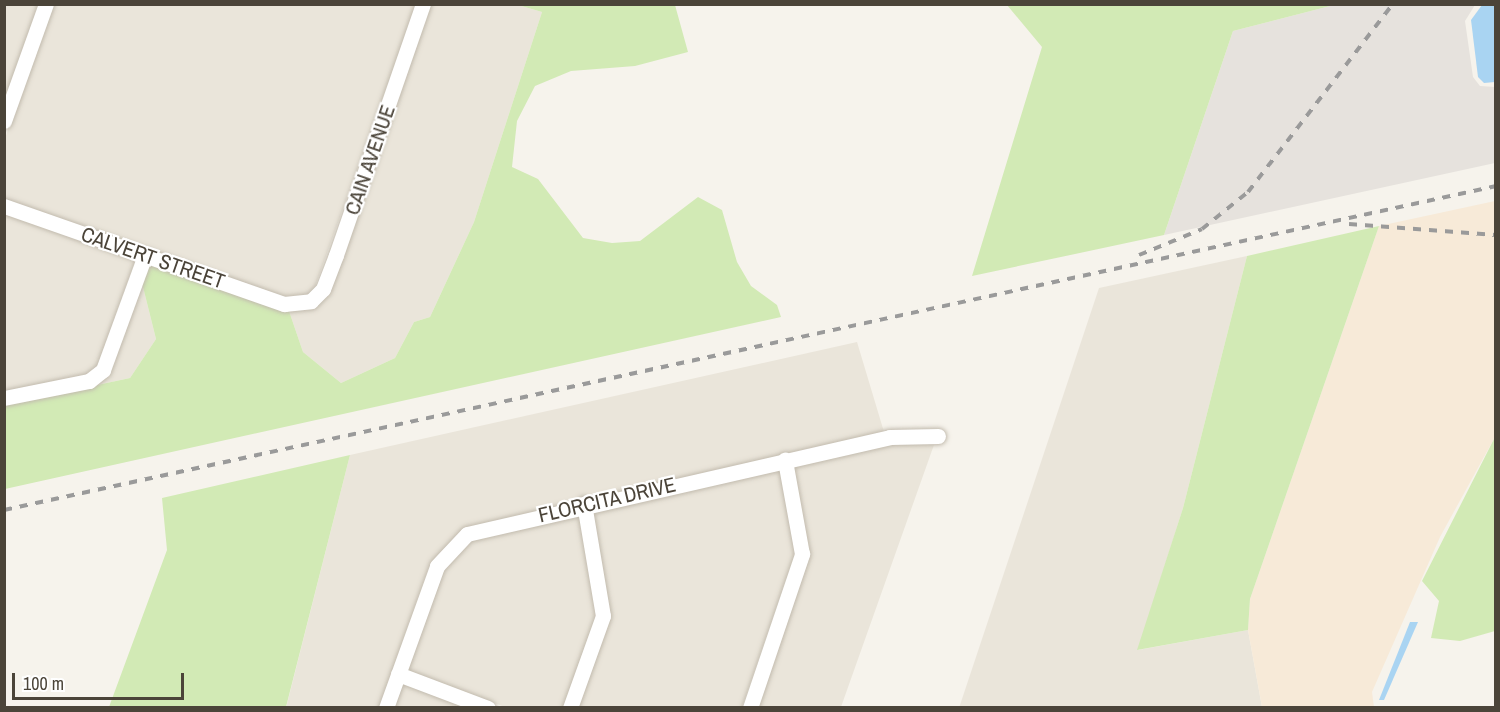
<!DOCTYPE html>
<style>
body{margin:0}
#map{position:relative;width:1500px;height:712px;overflow:hidden;background:#f6f3ec;font-family:"Archivo Narrow",sans-serif}
div>[style]{position:absolute}
[style*='--x']{left:calc(var(--x)*1px);top:calc(var(--y)*1px);width:calc(var(--w)*1px);rotate:calc(var(--a)*1deg)}
.residential>*{inset:0;background:#eae5da}
.commercial>*{inset:0;background:#f7ead8}
.industrial>*{inset:0;background:#e6e2dd}
.green>*{inset:0;background:#d2eab5}
.water>*{inset:0;background:#a9d4f2}
.roads{filter:drop-shadow(0 0 2px #c2bbae) drop-shadow(0 0 2px #c2bbae)}
.minor>*{height:15px;margin:-7.5px;padding:0 7.5px;transform-origin:7.5px;border-radius:7.5px;background:#fff}
.rail>*{height:4px;margin-top:-2px;transform-origin:0;background:repeating-linear-gradient(90deg,#9a9a9a 0 8px,transparent 0 16px)}
span{translate:-50% -50%;white-space:nowrap;text-align:center;line-height:1.15;-webkit-text-stroke:4.5px #fff;paint-order:stroke}
.street-label{font-size:21px;color:#4b4439}
.frame{position:absolute;inset:0;border:6px solid #4b4439;pointer-events:none}
.scale{position:absolute;left:12px;top:673px;width:172px;height:27px;box-sizing:border-box;border:3px solid #4b4439;border-top:0;padding-left:8px;font-size:18px;line-height:21px;white-space:nowrap;color:#4b4439;-webkit-text-stroke:4px #fff;paint-order:stroke}
</style>
<div id="map">
<div class="residential">
<i style="clip-path:polygon(5px 5px,39px 5px,5px 101px)"></i>
<i style="clip-path:polygon(53px 5px,416px 5px,313px 292px,294px 300px,5px 200px,4px 141px)"></i>
<i style="clip-path:polygon(430px 5px,518px 5px,542px 12px,474px 222px,430px 317px,414px 322px,395px 358px,341px 383px,303px 352px,289px 311px,310px 310px,330px 291px)"></i>
<i style="clip-path:polygon(5px 212px,136px 258px,97px 367px,86px 375px,5px 392px)"></i>
<i style="clip-path:polygon(1247px 256px,1183px 508px,1138px 650px,1248px 630px,1262px 707px,959px 708px,1099px 288px)"></i>
<i style="clip-path:polygon(142px 283px,156px 339px,130px 378px,5px 405px,109px 373px)"></i>
<i style="clip-path:polygon(857px 342px,884px 432px,464px 529px,430px 564px,379px 707px,286px 708px,350px 455px)"></i>
<i style="clip-path:polygon(892px 442px,935px 442px,841px 707px,757px 708px,808px 554px,793px 465px)"></i>
<i style="clip-path:polygon(780px 468px,795px 553px,742px 707px,578px 708px,609px 617px,592px 509px)"></i>
<i style="clip-path:polygon(579px 512px,596px 615px,563px 707px,505px 707px,406px 671px,443px 569px,471px 539px)"></i>
<i style="clip-path:polygon(402px 682px,471px 708px,394px 708px)"></i>
</div>
<div class="commercial">
<i style="clip-path:polygon(1495px 201px,1495px 437px,1440px 537px,1372px 692px,1374px 707px,1262px 707px,1248px 630px,1250px 599px,1379px 226px)"></i>
</div>
<div class="industrial">
<i style="clip-path:polygon(1334px 5px,1475px 5px,1465px 21px,1473px 77px,1480px 86px,1495px 87px,1495px 163px,1164px 235px,1233px 31px)"></i>
</div>
<div class="green">
<i style="clip-path:polygon(518px 5px,675px 5px,688px 52px,635px 66px,571px 71px,535px 86px,517px 121px,512px 167px,538px 179px,583px 238px,612px 243px,640px 241px,698px 197px,722px 210px,737px 262px,751px 286px,777px 305px,781px 317px,5px 489px,4px 405px,130px 378px,156px 339px,142px 283px,149px 263px,289px 311px,303px 352px,341px 383px,395px 358px,414px 322px,430px 317px,474px 222px,542px 12px)"></i>
<i style="clip-path:polygon(1007px 5px,1334px 5px,1233px 31px,1164px 235px,972px 276px,1042px 47px)"></i>
<i style="clip-path:polygon(1379px 226px,1250px 599px,1248px 630px,1137px 650px,1183px 508px,1247px 256px)"></i>
<i style="clip-path:polygon(1495px 437px,1495px 631px,1460px 641px,1431px 638px,1439px 601px,1422px 581px)"></i>
<i style="clip-path:polygon(350px 455px,286px 707px,109px 707px,167px 550px,162px 498px)"></i>
</div>
<div class="water">
<i style="clip-path:polygon(1482px 5px,1495px 5px,1495px 82px,1484px 83px,1478px 77px,1471px 20px)"></i>
<i style="clip-path:polygon(1410px 622px,1418px 622px,1384px 700px,1379px 700px)"></i>
</div>
<div class="roads">
<div class="minor">
<i style="--x:4;--y:121;--w:124;--a:-70.3"></i>
<i style="--x:4;--y:206;--w:297;--a:19.3"></i>
<i style="--x:284;--y:304;--w:27;--a:-6"></i>
<i style="--x:311;--y:301;--w:17;--a:-45"></i>
<i style="--x:323;--y:289;--w:36;--a:-69"></i>
<i style="--x:336;--y:255;--w:266;--a:-70.9"></i>
<i style="--x:4;--y:398;--w:87;--a:-11.3"></i>
<i style="--x:89;--y:381;--w:18;--a:-38"></i>
<i style="--x:103;--y:370;--w:122;--a:-69.9"></i>
<i style="--x:398;--y:674;--w:96;--a:20.7"></i>
<i style="--x:386;--y:708;--w:151;--a:-70.2"></i>
<i style="--x:437;--y:566;--w:44;--a:-46.8"></i>
<i style="--x:467;--y:534;--w:434;--a:-12.9"></i>
<i style="--x:890;--y:437;--w:48;--a:-1.2"></i>
<i style="--x:570;--y:708;--w:98;--a:-70.3"></i>
<i style="--x:603;--y:616;--w:114;--a:-99.6"></i>
<i style="--x:750;--y:708;--w:163;--a:-71.3"></i>
<i style="--x:802;--y:554;--w:96;--a:-100.3"></i>
</div>
</div>
<div class="rail">
<i style="--x:1349;--y:224;--w:147;--a:4.3"></i>
<i style="--x:1139;--y:255;--w:68;--a:-22.4"></i>
<i style="--x:1202;--y:229;--w:59;--a:-38.8"></i>
<i style="--x:1248;--y:192;--w:237;--a:-52.4"></i>
<i style="--x:4;--y:510;--w:1527;--a:-12.25"></i>
</div>
<div class="street-label">
<span style="left:370px;top:160px;rotate:-71deg">CAIN AVENUE</span>
<span style="left:153px;top:258px;rotate:19deg">CALVERT STREET</span>
<span style="left:607px;top:500px;rotate:-13deg">FLORCITA DRIVE</span>
</div>
<div class="frame"></div>
<div class="scale">100 m</div>
</div>
